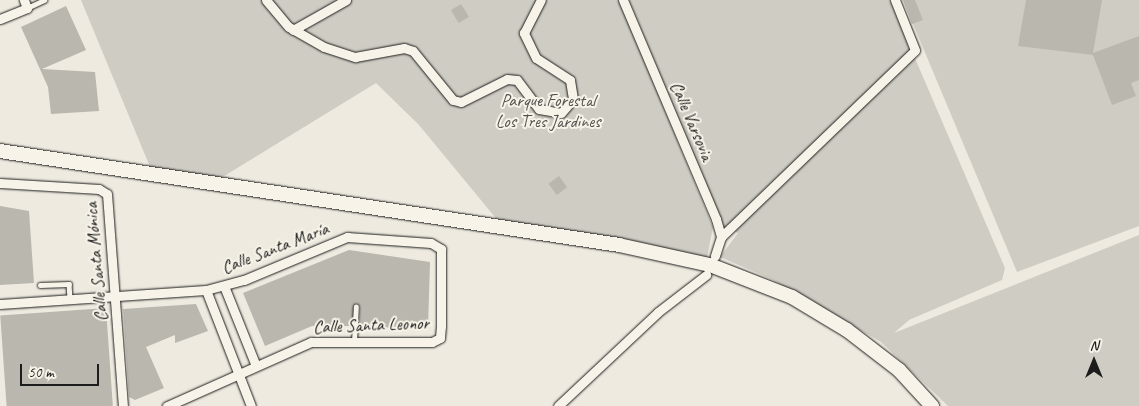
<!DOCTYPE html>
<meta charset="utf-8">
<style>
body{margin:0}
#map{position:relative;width:1139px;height:406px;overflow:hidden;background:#eeeae0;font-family:Caveat,sans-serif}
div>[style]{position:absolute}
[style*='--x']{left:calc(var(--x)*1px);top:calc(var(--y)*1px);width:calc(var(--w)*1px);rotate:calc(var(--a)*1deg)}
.green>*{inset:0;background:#cfccc3}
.building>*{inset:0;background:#bab7af;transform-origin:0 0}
.roads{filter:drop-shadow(0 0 1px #1c1c1c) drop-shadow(0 0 1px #1c1c1c)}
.lane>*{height:4.5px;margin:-2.25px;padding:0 2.25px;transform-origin:2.25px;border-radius:2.25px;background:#f7f3e8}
.street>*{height:9px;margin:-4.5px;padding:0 4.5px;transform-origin:4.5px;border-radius:4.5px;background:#f7f3e8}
.primary>*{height:14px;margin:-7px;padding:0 7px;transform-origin:7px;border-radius:7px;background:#f7f3e8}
span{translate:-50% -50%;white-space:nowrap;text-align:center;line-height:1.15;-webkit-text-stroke:4px #f7f3e8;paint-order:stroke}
.park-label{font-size:18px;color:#52514e}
.street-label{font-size:18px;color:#1c1c1c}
.north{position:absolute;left:1069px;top:336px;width:50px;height:50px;-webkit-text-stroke:4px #f7f3e8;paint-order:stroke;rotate:0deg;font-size:14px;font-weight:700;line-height:20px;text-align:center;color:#1c1c1c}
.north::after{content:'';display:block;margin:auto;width:18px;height:22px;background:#1c1c1c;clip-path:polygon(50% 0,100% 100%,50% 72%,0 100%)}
.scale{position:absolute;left:20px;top:364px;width:79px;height:22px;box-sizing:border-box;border:2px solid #1c1c1c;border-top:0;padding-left:6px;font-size:15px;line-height:18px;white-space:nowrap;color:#1c1c1c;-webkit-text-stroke:4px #f7f3e8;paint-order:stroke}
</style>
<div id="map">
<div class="green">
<i style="clip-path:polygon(81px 0,619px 0,713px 227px,707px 258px,499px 222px,419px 125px,376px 83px,221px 178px,150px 167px)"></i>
<i style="clip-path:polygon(629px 0,890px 0,1005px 268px,1002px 280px,909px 320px,894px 333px,1139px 235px,1139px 406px,948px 406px,881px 342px,773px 280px,720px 257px,738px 233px,723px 226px)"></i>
<i style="clip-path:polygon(903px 0,1139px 0,1139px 226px,1017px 272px)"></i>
</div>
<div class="building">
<i style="clip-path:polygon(903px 0,915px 0,923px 20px,912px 24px)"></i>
<i style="clip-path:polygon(1026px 0,1102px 0,1093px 53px,1139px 36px,1139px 80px,1131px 83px,1136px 96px,1112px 105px,1093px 55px,1018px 46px)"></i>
<i style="left:461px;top:4px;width:15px;height:12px;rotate:58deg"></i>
<i style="clip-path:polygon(66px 6px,86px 50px,42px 69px,95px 72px,99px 111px,51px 114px,48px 87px,21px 27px)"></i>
<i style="left:559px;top:176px;width:14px;height:13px;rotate:54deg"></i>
<i style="clip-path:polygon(0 206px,29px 211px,34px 283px,0 285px)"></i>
<i style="clip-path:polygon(349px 250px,430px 262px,428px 328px,359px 327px,360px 307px,356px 303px,351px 326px,312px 326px,265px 346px,243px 293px)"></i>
<i style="clip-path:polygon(196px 304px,208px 331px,175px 343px,175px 335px,146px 347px,164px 388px,135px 400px,129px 397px,123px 309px)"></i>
<i style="left:106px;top:308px;width:98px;height:106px;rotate:86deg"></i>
</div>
<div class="roads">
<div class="lane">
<i style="--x:27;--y:8;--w:19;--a:-25"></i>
<i style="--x:40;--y:285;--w:29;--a:-2"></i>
<i style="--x:69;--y:284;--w:15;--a:86"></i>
<i style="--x:354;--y:342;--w:35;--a:-87"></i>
</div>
<div class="street">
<i style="--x:266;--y:0;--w:35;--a:50"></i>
<i style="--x:289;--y:27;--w:40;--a:29.7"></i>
<i style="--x:324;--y:47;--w:33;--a:18"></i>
<i style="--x:355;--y:57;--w:50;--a:-10.4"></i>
<i style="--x:404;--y:48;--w:9;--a:18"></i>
<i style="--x:413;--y:51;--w:63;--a:50.8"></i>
<i style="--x:453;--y:100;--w:8;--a:14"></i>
<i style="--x:461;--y:102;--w:51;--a:-26.6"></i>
<i style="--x:507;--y:79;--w:10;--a:6"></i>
<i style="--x:517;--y:80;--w:36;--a:53"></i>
<i style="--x:539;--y:109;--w:22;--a:10"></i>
<i style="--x:561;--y:113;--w:18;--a:-49"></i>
<i style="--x:573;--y:99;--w:19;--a:-99"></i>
<i style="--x:570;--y:80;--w:40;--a:-147.1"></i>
<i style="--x:536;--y:58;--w:28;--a:-116"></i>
<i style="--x:524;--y:33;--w:37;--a:-63"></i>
<i style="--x:623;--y:0;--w:238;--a:67"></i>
<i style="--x:716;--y:219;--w:19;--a:74"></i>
<i style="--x:721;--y:237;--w:20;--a:108"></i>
<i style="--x:0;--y:19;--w:29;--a:-22"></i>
<i style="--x:27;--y:8;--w:9;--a:-111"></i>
<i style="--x:293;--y:30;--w:61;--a:-29.5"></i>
<i style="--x:0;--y:183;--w:99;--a:3.5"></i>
<i style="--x:99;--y:189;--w:9;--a:32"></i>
<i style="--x:107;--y:194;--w:213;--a:85.7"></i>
<i style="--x:721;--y:237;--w:269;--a:-43.9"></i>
<i style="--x:915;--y:50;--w:54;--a:-111.8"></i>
<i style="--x:224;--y:286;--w:86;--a:68.2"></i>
<i style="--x:206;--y:290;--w:124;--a:68.8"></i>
<i style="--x:0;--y:304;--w:206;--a:-3.9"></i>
<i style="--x:206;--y:290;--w:39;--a:-15"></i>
<i style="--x:244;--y:280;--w:112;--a:-22.7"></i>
<i style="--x:347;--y:237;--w:84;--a:4.1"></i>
<i style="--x:431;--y:243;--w:12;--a:31"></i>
<i style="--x:441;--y:249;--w:77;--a:90"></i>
<i style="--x:441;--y:326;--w:12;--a:95"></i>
<i style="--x:440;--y:338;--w:9;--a:153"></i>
<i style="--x:432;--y:342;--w:121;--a:180"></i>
<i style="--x:311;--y:342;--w:158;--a:156"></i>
<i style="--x:558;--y:406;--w:137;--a:-43.2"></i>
<i style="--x:658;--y:312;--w:61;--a:-37.6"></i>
</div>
<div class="primary">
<i style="--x:0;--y:151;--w:626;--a:8.63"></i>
<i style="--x:619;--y:245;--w:93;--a:12.4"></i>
<i style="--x:710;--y:265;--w:88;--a:21.3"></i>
<i style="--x:792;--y:297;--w:64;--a:31"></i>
<i style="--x:847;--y:330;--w:66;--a:37.6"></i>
<i style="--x:899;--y:370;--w:49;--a:47.5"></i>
</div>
</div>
<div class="park-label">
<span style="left:548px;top:111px">Parque Forestal<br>Los Tres Jardines</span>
</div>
<div class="street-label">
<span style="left:692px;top:121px;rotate:67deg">Calle Varsovia</span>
<span style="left:275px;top:248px;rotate:-21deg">Calle Santa María</span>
<span style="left:96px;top:262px;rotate:-95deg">Calle Santa Mónica</span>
<span style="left:371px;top:325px;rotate:-2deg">Calle Santa Leonor</span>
</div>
<div class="north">N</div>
<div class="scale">50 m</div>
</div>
